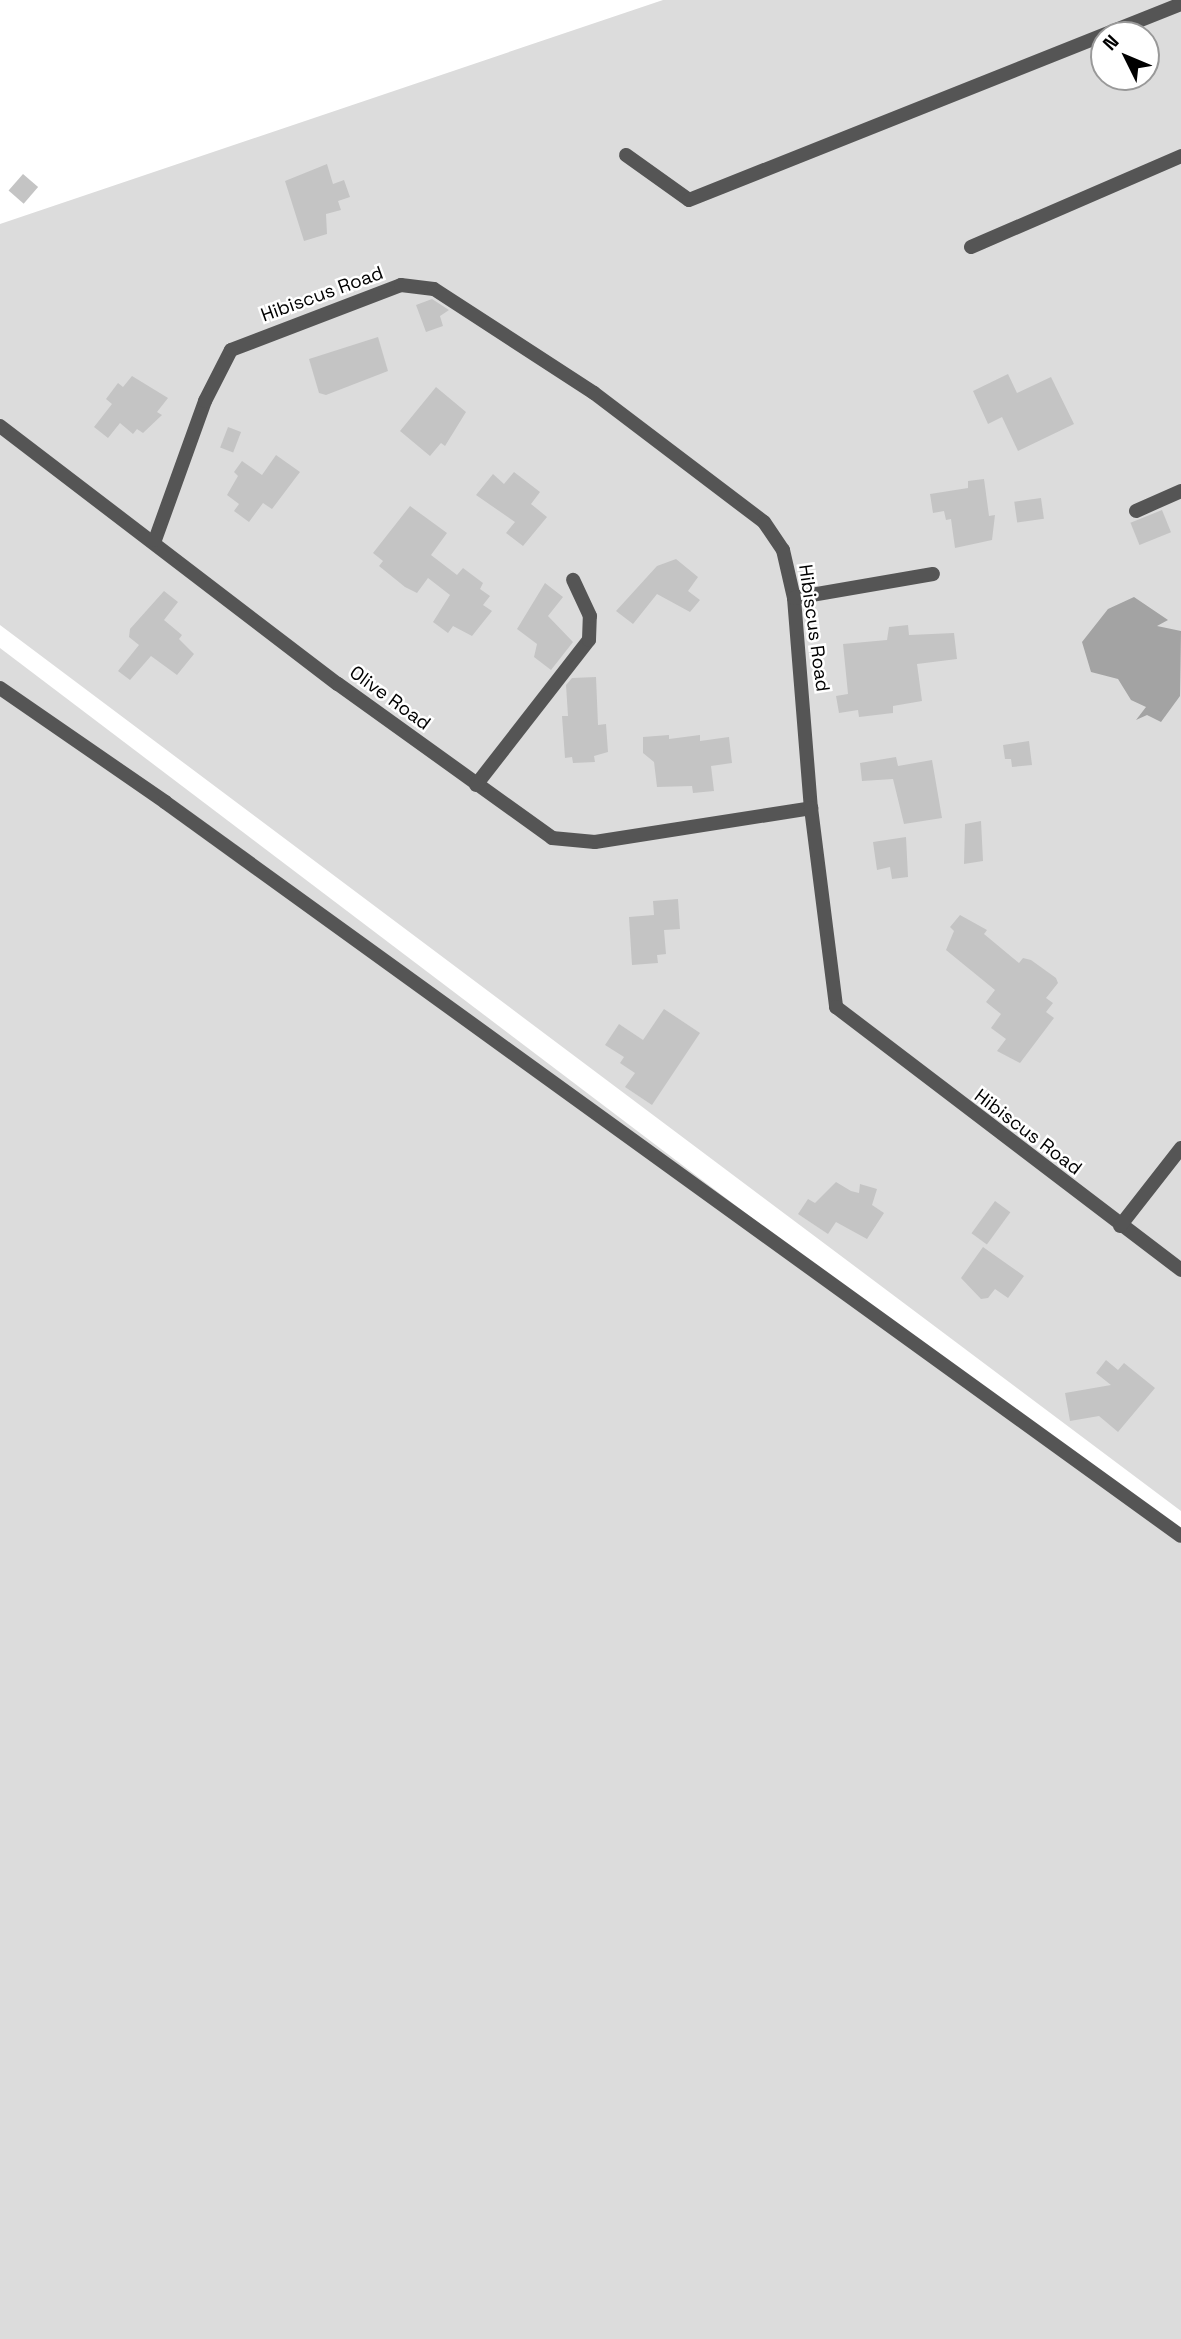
<!DOCTYPE html>
<style>
body{margin:0}
#map{position:relative;width:1181px;height:2339px;overflow:hidden;background:#fff;font-family:"Space Grotesk",sans-serif}
div>[style]{position:absolute}
[style*='--x']{left:calc(var(--x)*1px);top:calc(var(--y)*1px);width:calc(var(--w)*1px);rotate:calc(var(--a)*1deg)}
.green>*{inset:0;background:#dcdcdc}
.water>*{inset:0;background:#a3a3a3}
.building>*{inset:0;background:#c4c4c4;transform-origin:0 0}
.street>*{height:14px;margin:-7px;padding:0 7px;transform-origin:7px;border-radius:7px;background:#555}
span{translate:-50% -50%;white-space:nowrap;text-align:center;line-height:1.15;-webkit-text-stroke:5px #fff;paint-order:stroke}
.street-label{font-size:19px;color:#000}
.north{position:absolute;left:1090px;top:21px;width:70px;height:70px;box-sizing:border-box;background:#fff;border:2px solid #999;border-radius:50%;rotate:313deg;font-size:19px;font-weight:700;line-height:28px;text-align:center;color:#000}
.north::after{content:'';display:block;margin:auto;width:24px;height:32px;background:#000;clip-path:polygon(50% 0,100% 100%,50% 72%,0 100%)}
</style>
<div id="map">
<div class="green">
<i style="clip-path:polygon(evenodd,663px 0,1181px 0,1181px 1511px,0 625px,0 224px,663px 0,1104px 35px,1146px 35px,1146px 77px,1104px 77px,1104px 35px)"></i>
<i style="clip-path:polygon(0 648px,1181px 1543px,1181px 2339px,0 2339px)"></i>
</div>
<div class="water">
<i style="clip-path:polygon(1134px 597px,1168px 620px,1157px 626px,1181px 631px,1180px 696px,1161px 722px,1147px 715px,1136px 720px,1146px 707px,1131px 700px,1118px 679px,1091px 672px,1082px 642px,1108px 609px)"></i>
</div>
<div class="building">
<i style="clip-path:polygon(327px 164px,333px 184px,344px 180px,350px 197px,338px 201px,341px 210px,326px 214px,327px 234px,304px 241px,285px 181px)"></i>
<i style="left:23px;top:174px;width:20px;height:22px;rotate:41deg"></i>
<i style="clip-path:polygon(432px 299px,449px 310px,440px 316px,443px 326px,426px 332px,416px 305px)"></i>
<i style="clip-path:polygon(378px 337px,388px 371px,326px 395px,319px 393px,309px 359px)"></i>
<i style="clip-path:polygon(1008px 374px,1017px 393px,1051px 377px,1074px 424px,1018px 451px,1002px 417px,988px 424px,973px 391px)"></i>
<i style="clip-path:polygon(132px 376px,168px 398px,157px 412px,162px 415px,143px 433px,137px 429px,133px 434px,120px 423px,108px 438px,94px 427px,112px 404px,106px 399px,118px 383px,123px 387px)"></i>
<i style="clip-path:polygon(436px 387px,466px 412px,445px 446px,441px 443px,430px 456px,400px 431px)"></i>
<i style="left:228px;top:427px;width:14px;height:22px;rotate:21deg"></i>
<i style="clip-path:polygon(276px 455px,300px 472px,272px 509px,263px 503px,249px 522px,234px 511px,239px 504px,227px 495px,238px 476px,234px 472px,242px 461px,262px 475px)"></i>
<i style="clip-path:polygon(514px 472px,540px 492px,531px 504px,547px 517px,523px 546px,506px 533px,515px 522px,476px 495px,493px 474px,504px 484px)"></i>
<i style="clip-path:polygon(984px 479px,989px 516px,995px 515px,992px 540px,955px 548px,951px 519px,946px 520px,944px 511px,933px 513px,930px 494px,968px 488px,968px 481px)"></i>
<i style="left:1041px;top:498px;width:21px;height:27px;rotate:82deg"></i>
<i style="clip-path:polygon(410px 506px,447px 533px,431px 555px,457px 575px,463px 568px,483px 583px,480px 589px,490px 596px,483px 605px,492px 611px,472px 636px,453px 626px,448px 633px,433px 622px,450px 595px,428px 578px,417px 593px,405px 587px,379px 566px,383px 561px,373px 553px)"></i>
<i style="left:1162px;top:510px;width:24px;height:34px;rotate:68deg"></i>
<i style="clip-path:polygon(676px 559px,698px 577px,688px 591px,700px 600px,690px 612px,657px 594px,633px 624px,616px 611px,657px 566px)"></i>
<i style="clip-path:polygon(545px 583px,563px 597px,548px 616px,573px 642px,551px 670px,534px 657px,537px 644px,517px 629px)"></i>
<i style="clip-path:polygon(164px 591px,178px 602px,164px 620px,182px 635px,179px 639px,194px 654px,177px 675px,151px 656px,130px 680px,118px 671px,139px 645px,129px 637px,130px 629px)"></i>
<i style="clip-path:polygon(908px 625px,909px 635px,954px 633px,957px 659px,917px 664px,922px 701px,893px 706px,893px 713px,859px 717px,858px 710px,839px 713px,836px 696px,848px 694px,843px 644px,887px 640px,889px 627px)"></i>
<i style="clip-path:polygon(596px 677px,598px 725px,606px 724px,608px 752px,594px 756px,595px 762px,573px 763px,572px 757px,565px 758px,562px 716px,568px 716px,566px 685px,572px 678px)"></i>
<i style="clip-path:polygon(669px 735px,669px 739px,700px 735px,700px 741px,729px 737px,732px 763px,711px 766px,714px 791px,693px 793px,692px 786px,657px 787px,654px 762px,643px 753px,643px 737px)"></i>
<i style="clip-path:polygon(1029px 741px,1032px 765px,1012px 767px,1011px 759px,1005px 759px,1003px 745px)"></i>
<i style="clip-path:polygon(896px 757px,898px 766px,932px 760px,942px 818px,904px 824px,893px 779px,862px 781px,860px 763px)"></i>
<i style="clip-path:polygon(981px 821px,983px 861px,964px 864px,965px 824px)"></i>
<i style="clip-path:polygon(906px 837px,908px 877px,892px 879px,890px 867px,877px 870px,873px 842px)"></i>
<i style="clip-path:polygon(678px 899px,680px 929px,664px 930px,666px 954px,657px 955px,658px 963px,632px 965px,629px 917px,654px 915px,653px 901px)"></i>
<i style="clip-path:polygon(960px 915px,987px 930px,984px 934px,1019px 963px,1023px 958px,1031px 960px,1056px 978px,1058px 983px,1046px 998px,1053px 1003px,1046px 1012px,1054px 1018px,1020px 1063px,997px 1051px,1006px 1039px,991px 1028px,1001px 1014px,986px 1002px,995px 990px,946px 950px,954px 931px,950px 927px)"></i>
<i style="clip-path:polygon(664px 1009px,700px 1033px,652px 1105px,625px 1087px,635px 1073px,620px 1063px,624px 1057px,605px 1045px,619px 1024px,643px 1040px)"></i>
<i style="clip-path:polygon(836px 1182px,851px 1191px,859px 1193px,860px 1184px,877px 1189px,872px 1205px,884px 1213px,867px 1239px,836px 1222px,828px 1234px,798px 1214px,808px 1199px,815px 1203px)"></i>
<i style="left:995px;top:1201px;width:19px;height:40px;rotate:36deg"></i>
<i style="clip-path:polygon(983px 1247px,1024px 1276px,1008px 1298px,995px 1289px,988px 1298px,981px 1299px,961px 1278px)"></i>
<i style="clip-path:polygon(1106px 1360px,1118px 1370px,1124px 1363px,1155px 1388px,1118px 1432px,1099px 1416px,1070px 1421px,1065px 1393px,1111px 1385px,1096px 1373px)"></i>
</div>
<div class="street">
<i style="--x:626;--y:155;--w:77;--a:35.5"></i>
<i style="--x:689;--y:200;--w:530;--a:-21.72"></i>
<i style="--x:971;--y:247;--w:229;--a:-23.4"></i>
<i style="--x:0;--y:426;--w:425;--a:37.4"></i>
<i style="--x:338;--y:684;--w:264;--a:35.7"></i>
<i style="--x:552;--y:838;--w:43;--a:5.3"></i>
<i style="--x:595;--y:842;--w:219;--a:-8.9"></i>
<i style="--x:1136;--y:511;--w:49;--a:-24"></i>
<i style="--x:155;--y:540;--w:148;--a:-70.2"></i>
<i style="--x:205;--y:401;--w:57;--a:-63"></i>
<i style="--x:231;--y:350;--w:182;--a:-20.9"></i>
<i style="--x:401;--y:285;--w:33;--a:7"></i>
<i style="--x:434;--y:289;--w:191;--a:33"></i>
<i style="--x:594;--y:393;--w:213;--a:37.2"></i>
<i style="--x:764;--y:522;--w:34;--a:56"></i>
<i style="--x:783;--y:550;--w:49;--a:77.1"></i>
<i style="--x:794;--y:598;--w:211;--a:85.4"></i>
<i style="--x:811;--y:808;--w:201;--a:82.8"></i>
<i style="--x:836;--y:1007;--w:434;--a:37.3"></i>
<i style="--x:794;--y:598;--w:141;--a:-9.8"></i>
<i style="--x:0;--y:688;--w:201;--a:34.6"></i>
<i style="--x:165;--y:802;--w:1253;--a:35.85"></i>
<i style="--x:476;--y:785;--w:184;--a:-52.1"></i>
<i style="--x:589;--y:640;--w:24;--a:-88"></i>
<i style="--x:590;--y:616;--w:40;--a:-115"></i>
<i style="--x:1120;--y:1226;--w:99;--a:-52"></i>
</div>
<div class="street-label">
<span style="left:322px;top:294px;rotate:-20deg">Hibiscus Road</span>
<span style="left:814px;top:628px;rotate:82deg">Hibiscus Road</span>
<span style="left:390px;top:698px;rotate:36deg">Olive Road</span>
<span style="left:1028px;top:1132px;rotate:37deg">Hibiscus Road</span>
</div>
<div class="north">N</div>
</div>
